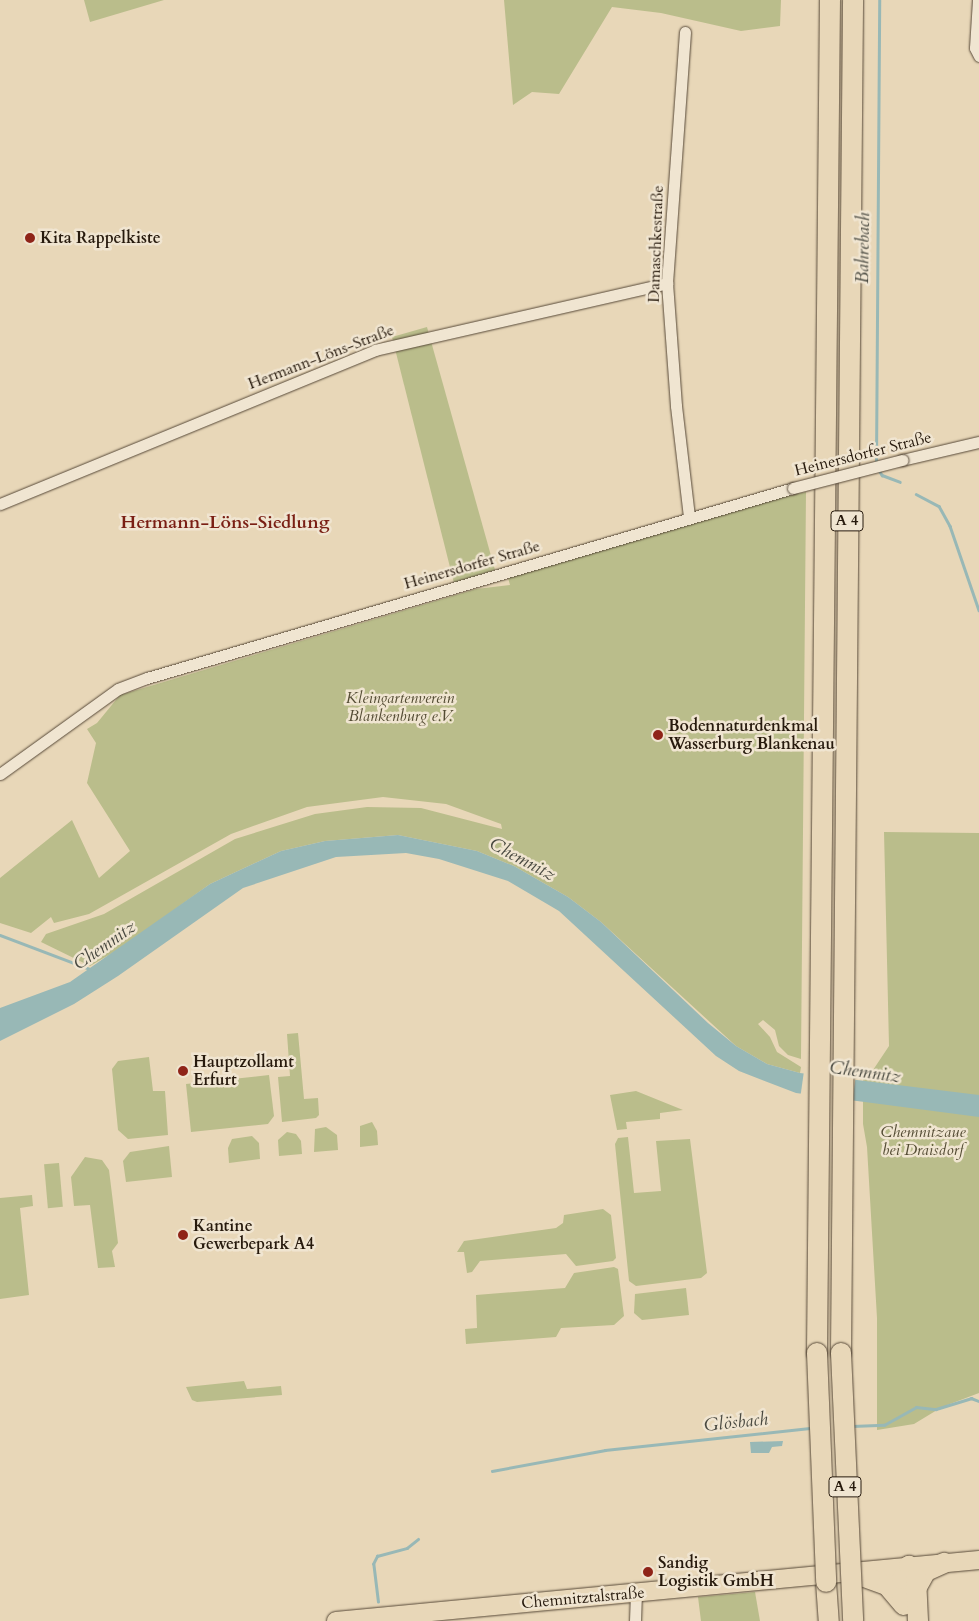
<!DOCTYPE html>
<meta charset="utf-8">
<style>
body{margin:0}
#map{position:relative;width:979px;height:1621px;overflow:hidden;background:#e8d7b8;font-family:Cardo,serif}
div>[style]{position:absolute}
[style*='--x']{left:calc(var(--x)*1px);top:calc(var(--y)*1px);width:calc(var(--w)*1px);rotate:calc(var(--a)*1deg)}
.green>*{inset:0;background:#babd8b;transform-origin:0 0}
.water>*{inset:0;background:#98b8b6}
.pier>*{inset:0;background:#e8d7b8;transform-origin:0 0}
.stream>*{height:2.5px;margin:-1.25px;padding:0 1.25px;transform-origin:1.25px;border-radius:1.25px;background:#98b8b6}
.roads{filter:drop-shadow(0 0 1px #574938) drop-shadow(0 0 1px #574938)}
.street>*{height:11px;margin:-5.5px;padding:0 5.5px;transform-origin:5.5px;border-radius:5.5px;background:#f0e5d1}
.primary>*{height:18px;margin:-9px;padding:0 9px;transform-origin:9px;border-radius:9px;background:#e8d7b8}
.highway>*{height:20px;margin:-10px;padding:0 10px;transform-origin:10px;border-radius:10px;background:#e8d7b8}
.bridges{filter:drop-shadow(0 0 1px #574938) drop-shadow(0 0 1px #574938)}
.street-bridge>*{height:11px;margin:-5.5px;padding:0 5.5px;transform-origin:5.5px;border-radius:5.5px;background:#f0e5d1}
.highway-bridge>*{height:20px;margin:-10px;padding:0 10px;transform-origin:10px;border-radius:10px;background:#e8d7b8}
.dots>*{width:14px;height:14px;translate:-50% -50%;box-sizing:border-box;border:2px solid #f0e5d1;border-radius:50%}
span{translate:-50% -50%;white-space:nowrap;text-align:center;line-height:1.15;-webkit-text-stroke:5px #f0e5d1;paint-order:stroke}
.shield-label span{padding:1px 4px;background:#f0e5d1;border:1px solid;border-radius:4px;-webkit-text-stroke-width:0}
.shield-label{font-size:15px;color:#271a0d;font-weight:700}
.poi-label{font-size:16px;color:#271a0d;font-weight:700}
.left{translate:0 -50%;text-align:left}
.street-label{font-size:16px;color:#271a0d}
.park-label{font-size:16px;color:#534b33;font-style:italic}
.water-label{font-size:18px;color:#494940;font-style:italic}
.neighbourhood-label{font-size:18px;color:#7a1f14;font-weight:700}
</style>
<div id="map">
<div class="green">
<i style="clip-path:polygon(84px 0,164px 0,90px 22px)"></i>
<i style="clip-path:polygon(504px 0,781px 0,780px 26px,741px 31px,661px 13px,612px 7px,559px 94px,532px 92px,513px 105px)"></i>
<i style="clip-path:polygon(427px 327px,495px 570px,454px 583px,392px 337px)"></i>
<i style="clip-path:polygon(806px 492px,801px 1059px,788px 1055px,779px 1046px,775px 1030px,763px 1020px,758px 1024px,770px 1037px,777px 1052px,801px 1067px,800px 1073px,767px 1064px,736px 1046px,601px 922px,568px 897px,514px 866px,477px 851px,398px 835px,325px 841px,281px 851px,210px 884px,121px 948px,90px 966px,41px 942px,46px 934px,104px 914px,235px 839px,315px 814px,367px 807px,421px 808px,502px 829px,501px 824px,446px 804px,383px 797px,307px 807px,231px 834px,89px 914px,54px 923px,51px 917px,31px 933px,0 923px,0 878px,72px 820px,99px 878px,130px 851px,87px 783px,96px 743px,87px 729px,97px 723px,120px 695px,476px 589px,510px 585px,508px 578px,758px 502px)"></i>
<i style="clip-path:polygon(884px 832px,979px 833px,979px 1393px,942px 1407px,914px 1424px,877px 1430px,877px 1318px,867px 1147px,863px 1124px,863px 1079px,867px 1079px,889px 1046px)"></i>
<i style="clip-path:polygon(298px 1033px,304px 1099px,318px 1098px,319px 1115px,316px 1118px,282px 1122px,278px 1077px,290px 1076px,287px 1034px)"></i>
<i style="clip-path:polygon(149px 1057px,153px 1091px,165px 1091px,168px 1135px,128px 1139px,118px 1130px,112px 1069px,118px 1061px)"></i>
<i style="clip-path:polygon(269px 1075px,274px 1116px,268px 1124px,191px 1132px,186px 1084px)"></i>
<i style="clip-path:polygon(636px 1091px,683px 1110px,660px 1113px,660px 1119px,626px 1122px,627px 1129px,617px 1130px,610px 1095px)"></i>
<i style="clip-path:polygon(372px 1122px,377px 1131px,378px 1145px,360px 1147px,360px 1126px)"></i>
<i style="clip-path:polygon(326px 1127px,337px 1135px,338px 1150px,314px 1152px,315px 1129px)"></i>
<i style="clip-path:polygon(287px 1132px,296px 1134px,301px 1141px,302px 1154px,279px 1156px,278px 1140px)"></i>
<i style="clip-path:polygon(252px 1136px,259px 1143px,260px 1159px,229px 1163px,228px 1148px,232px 1139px)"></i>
<i style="clip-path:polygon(628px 1137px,634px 1193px,661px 1191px,656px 1141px,690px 1139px,707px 1273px,701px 1278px,636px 1286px,629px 1281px,615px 1144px,618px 1138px)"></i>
<i style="clip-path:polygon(169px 1146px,172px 1177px,126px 1182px,123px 1161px,130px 1152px)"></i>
<i style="clip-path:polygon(85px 1157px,102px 1160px,109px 1170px,118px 1243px,112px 1251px,115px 1267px,98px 1268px,90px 1205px,74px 1206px,71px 1177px)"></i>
<i style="left:59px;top:1163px;width:44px;height:15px;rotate:85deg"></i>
<i style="clip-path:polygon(32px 1195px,33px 1206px,20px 1208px,29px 1295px,0 1299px,0 1198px)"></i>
<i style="clip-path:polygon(603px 1209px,611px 1215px,616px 1258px,613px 1261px,576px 1266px,566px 1254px,480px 1261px,472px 1272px,467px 1273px,464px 1252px,457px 1252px,464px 1241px,556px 1228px,563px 1223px,564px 1215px)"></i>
<i style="clip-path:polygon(614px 1267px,618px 1269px,624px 1316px,614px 1325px,561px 1328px,556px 1337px,466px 1344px,465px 1329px,477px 1328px,476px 1295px,565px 1288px,574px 1273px)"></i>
<i style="clip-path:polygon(686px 1288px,689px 1315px,642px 1320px,634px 1313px,635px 1294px)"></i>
<i style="clip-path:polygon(244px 1381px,247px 1389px,281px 1386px,282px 1395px,197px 1402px,192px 1400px,186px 1387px)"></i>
<i style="clip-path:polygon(755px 1592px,760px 1621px,701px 1621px,698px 1597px)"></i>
</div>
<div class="water">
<i style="clip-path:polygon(398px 835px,477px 851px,514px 866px,568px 897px,601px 922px,708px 1023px,736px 1046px,767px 1064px,800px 1073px,979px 1095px,979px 1117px,796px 1093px,739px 1071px,716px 1056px,559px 911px,508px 881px,439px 859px,406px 853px,336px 857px,243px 888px,118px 976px,74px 1004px,0 1041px,0 1008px,70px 982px,210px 884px,281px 851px,325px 841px)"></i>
<i style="clip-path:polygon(783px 1441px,782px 1446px,772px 1447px,769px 1453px,751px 1453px,750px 1442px)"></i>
</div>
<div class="pier">
<i style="left:804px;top:1071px;width:52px;height:26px;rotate:8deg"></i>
</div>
<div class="stream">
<i style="--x:876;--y:463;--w:463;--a:-89.6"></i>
<i style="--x:879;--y:470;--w:6;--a:59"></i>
<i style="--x:882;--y:475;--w:19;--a:21"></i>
<i style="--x:916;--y:494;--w:26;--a:28"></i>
<i style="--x:939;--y:506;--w:23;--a:61"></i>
<i style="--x:950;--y:526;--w:89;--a:71"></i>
<i style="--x:0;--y:935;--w:96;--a:20.7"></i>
<i style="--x:852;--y:1426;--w:32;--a:-2"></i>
<i style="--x:884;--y:1425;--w:37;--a:-29"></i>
<i style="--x:916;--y:1407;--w:20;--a:6"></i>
<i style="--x:936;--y:1409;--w:37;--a:-17"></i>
<i style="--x:971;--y:1398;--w:9;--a:21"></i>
<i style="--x:492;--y:1471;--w:115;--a:-10.5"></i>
<i style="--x:605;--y:1450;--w:208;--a:-6.1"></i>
<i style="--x:378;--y:1602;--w:38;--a:-97"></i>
<i style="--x:373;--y:1564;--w:9;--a:-63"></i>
<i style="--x:377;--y:1556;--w:31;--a:-15"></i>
<i style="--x:407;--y:1548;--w:14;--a:-39"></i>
</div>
<div class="roads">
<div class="street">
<i style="--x:978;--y:0;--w:48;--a:93.6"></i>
<i style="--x:975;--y:48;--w:9;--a:63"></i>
<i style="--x:685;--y:32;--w:252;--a:94.1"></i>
<i style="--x:667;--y:283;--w:123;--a:85.8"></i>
<i style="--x:676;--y:406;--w:112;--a:83.3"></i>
<i style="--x:902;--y:460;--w:79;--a:-13.2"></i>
<i style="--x:0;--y:504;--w:405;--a:-22.3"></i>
<i style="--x:375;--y:350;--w:300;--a:-12.9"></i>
<i style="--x:0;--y:774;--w:145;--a:-35.8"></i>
<i style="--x:118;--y:689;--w:31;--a:-21"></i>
<i style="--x:147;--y:678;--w:673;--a:-16.39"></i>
<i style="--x:635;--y:1621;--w:28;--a:-88"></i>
</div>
<div class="primary">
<i style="--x:336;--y:1621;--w:646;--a:-5.42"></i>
</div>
<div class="highway">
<i style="--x:817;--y:1353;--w:1353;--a:-89.45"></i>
<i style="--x:841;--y:1353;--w:1353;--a:-89.49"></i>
<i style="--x:851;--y:1572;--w:38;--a:20"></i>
<i style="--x:887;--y:1585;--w:26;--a:50"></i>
<i style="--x:826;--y:1582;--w:39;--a:86"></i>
<i style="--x:917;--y:1587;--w:18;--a:-61"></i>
<i style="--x:926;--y:1571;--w:20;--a:-24"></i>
<i style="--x:903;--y:1602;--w:23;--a:-92"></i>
<i style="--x:902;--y:1579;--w:15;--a:-62"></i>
<i style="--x:909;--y:1566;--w:14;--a:60"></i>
<i style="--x:916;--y:1578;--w:43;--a:87.3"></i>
</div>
</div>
<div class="bridges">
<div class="street-bridge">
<i style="--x:793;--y:488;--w:113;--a:-14.4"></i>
</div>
<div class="highway-bridge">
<i style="--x:817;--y:1353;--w:229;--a:87.7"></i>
<i style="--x:841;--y:1353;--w:268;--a:87.4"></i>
</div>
</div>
<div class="dots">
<i style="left:30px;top:238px;background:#8f2418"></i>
<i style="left:658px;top:735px;background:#8f2418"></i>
<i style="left:183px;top:1071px;background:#8f2418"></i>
<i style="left:183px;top:1235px;background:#8f2418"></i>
<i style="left:648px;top:1572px;background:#8f2418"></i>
</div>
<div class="shield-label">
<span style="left:847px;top:521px">A 4</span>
<span style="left:845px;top:1487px">A 4</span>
</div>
<div class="poi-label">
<span class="left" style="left:40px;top:238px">Kita Rappelkiste</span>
<span class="left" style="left:668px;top:735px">Bodennaturdenkmal<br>Wasserburg Blankenau</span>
<span class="left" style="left:193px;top:1071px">Hauptzollamt<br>Erfurt</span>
<span class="left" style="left:193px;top:1235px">Kantine<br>Gewerbepark A4</span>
<span class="left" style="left:658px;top:1572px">Sandig<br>Logistik GmbH</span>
</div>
<div class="street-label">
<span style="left:656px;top:244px;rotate:-88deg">Damaschkestraße</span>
<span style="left:321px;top:357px;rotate:-21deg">Hermann-Löns-Straße</span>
<span style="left:863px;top:454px;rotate:-14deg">Heinersdorfer Straße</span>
<span style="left:472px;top:565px;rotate:-16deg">Heinersdorfer Straße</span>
<span style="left:583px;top:1598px;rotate:-5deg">Chemnitztalstraße</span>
</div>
<div class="park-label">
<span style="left:400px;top:707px">Kleingartenverein<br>Blankenburg e.V.</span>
<span style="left:923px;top:1141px">Chemnitzaue<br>bei Draisdorf</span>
</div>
<div class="water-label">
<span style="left:864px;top:248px;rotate:-89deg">Bahrebach</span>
<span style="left:522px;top:860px;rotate:28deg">Chemnitz</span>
<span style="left:105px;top:946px;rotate:-35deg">Chemnitz</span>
<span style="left:865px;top:1073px;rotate:8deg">Chemnitz</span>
<span style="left:736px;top:1423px;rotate:-6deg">Glösbach</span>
</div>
<div class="neighbourhood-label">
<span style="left:225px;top:523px">Hermann-Löns-Siedlung</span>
</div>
</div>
